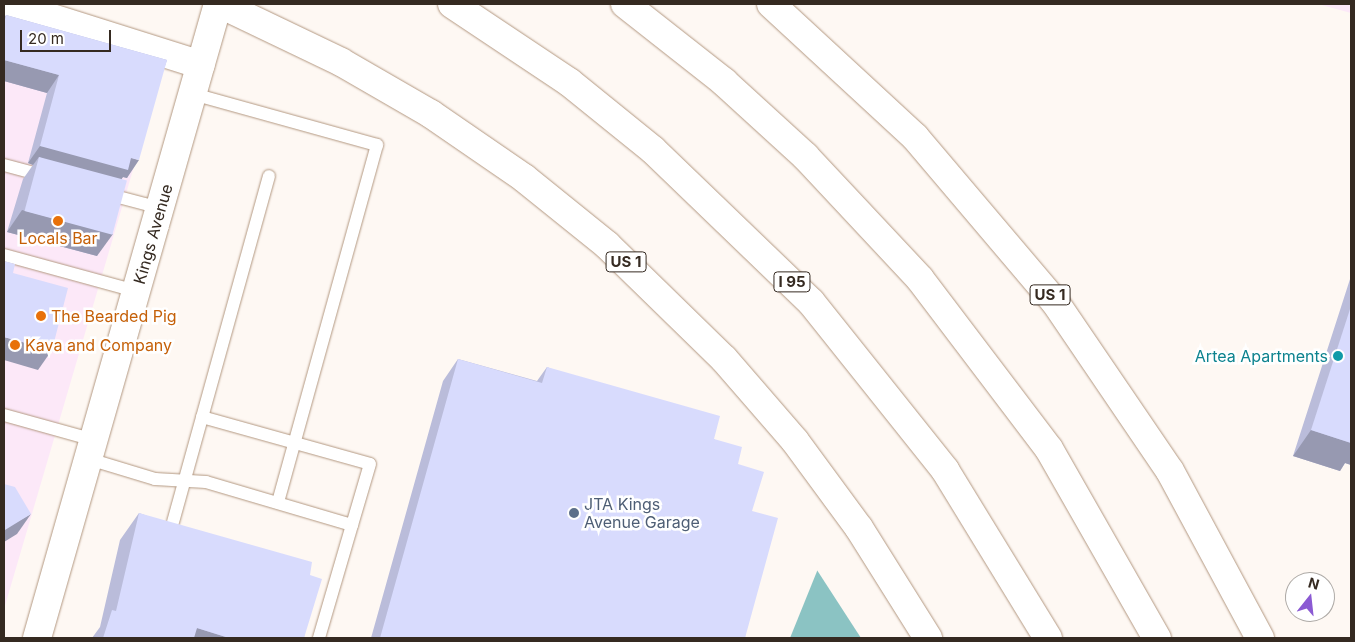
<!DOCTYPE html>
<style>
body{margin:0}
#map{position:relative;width:1355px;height:642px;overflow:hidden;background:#fef8f3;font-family:Inter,sans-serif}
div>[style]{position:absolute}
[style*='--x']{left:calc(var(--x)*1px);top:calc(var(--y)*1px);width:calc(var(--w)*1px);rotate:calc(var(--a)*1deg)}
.commercial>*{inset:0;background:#fce8f8}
.water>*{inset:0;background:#8bc3c3}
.pier>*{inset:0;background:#fef8f3}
.roads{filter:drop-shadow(0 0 1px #b39881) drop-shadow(0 0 1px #b39881)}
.service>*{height:12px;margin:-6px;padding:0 6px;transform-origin:6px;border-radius:6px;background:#fff}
.primary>*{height:28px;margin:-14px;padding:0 14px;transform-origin:14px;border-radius:14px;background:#fff}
.motorway>*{height:28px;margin:-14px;padding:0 14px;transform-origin:14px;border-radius:14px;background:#fff}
.wall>*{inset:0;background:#babcda}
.shaded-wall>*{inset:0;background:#9799b1}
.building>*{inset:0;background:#d8dbfd;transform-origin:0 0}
.dots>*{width:14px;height:14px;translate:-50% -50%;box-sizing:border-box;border:2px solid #fff;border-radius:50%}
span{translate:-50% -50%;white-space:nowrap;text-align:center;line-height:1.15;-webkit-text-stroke:5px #fff;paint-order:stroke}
.shield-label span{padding:1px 4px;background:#fff;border:1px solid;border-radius:4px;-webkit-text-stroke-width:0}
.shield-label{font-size:15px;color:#352a21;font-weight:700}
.street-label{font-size:16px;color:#352a21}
.food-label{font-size:16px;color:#c56008}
.left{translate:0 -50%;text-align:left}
.culture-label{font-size:16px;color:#0d838f}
.right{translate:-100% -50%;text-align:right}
.service-label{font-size:16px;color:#4e5e75}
.frame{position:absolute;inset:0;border:5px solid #352a21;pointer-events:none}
.north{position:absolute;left:1285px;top:572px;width:50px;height:50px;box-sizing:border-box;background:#fff;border:1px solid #aeaaa6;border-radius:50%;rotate:16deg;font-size:14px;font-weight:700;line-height:20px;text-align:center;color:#352a21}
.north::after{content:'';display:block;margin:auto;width:18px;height:22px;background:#8b5ad3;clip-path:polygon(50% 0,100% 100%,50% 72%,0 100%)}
.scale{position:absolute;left:20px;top:30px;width:91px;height:22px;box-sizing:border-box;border:2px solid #352a21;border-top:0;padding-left:6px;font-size:15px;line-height:18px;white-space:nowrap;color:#352a21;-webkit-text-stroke:4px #fff;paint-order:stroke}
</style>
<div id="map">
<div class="commercial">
<i style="clip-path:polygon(1318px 4px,1351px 4px,1351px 13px)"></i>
<i style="clip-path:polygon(4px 28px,162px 71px,4px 609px)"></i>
</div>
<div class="water">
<i style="clip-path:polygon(826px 549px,923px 638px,790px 638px)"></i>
</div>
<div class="pier">
<i style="clip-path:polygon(838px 542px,858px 545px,926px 638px,861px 638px,815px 567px,823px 548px)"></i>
</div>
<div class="roads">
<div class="service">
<i style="--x:193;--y:94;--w:191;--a:15.5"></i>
<i style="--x:377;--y:145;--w:371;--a:105.5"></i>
<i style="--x:4;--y:165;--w:42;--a:15"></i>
<i style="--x:107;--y:194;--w:55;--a:14.8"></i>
<i style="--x:4;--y:255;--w:137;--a:15.3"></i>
<i style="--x:4;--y:415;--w:93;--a:15.5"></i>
<i style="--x:202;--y:417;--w:174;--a:15.6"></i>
<i style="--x:370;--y:464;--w:64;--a:106.4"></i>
<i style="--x:89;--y:459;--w:69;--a:16.9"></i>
<i style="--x:155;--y:479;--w:51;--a:3.4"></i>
<i style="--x:206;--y:482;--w:152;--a:16.4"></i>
<i style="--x:352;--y:525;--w:118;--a:106.3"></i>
<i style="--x:173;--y:522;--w:359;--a:-74.5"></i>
</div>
<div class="primary">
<i style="--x:8;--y:4;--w:202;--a:17.5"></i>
<i style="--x:37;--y:638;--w:659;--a:-74.07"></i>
</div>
<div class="motorway">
<i style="--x:220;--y:4;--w:134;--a:25.6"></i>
<i style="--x:341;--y:62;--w:104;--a:30"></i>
<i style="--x:431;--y:114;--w:113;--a:34.5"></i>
<i style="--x:524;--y:178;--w:107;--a:38.9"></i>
<i style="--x:607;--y:245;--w:163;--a:44.3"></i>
<i style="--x:724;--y:359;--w:108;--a:49.1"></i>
<i style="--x:795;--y:441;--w:108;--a:53.7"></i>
<i style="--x:859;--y:528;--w:130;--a:57.9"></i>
<i style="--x:452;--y:4;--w:141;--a:33.7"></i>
<i style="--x:569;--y:82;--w:108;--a:39"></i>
<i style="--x:653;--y:150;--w:219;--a:43.9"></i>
<i style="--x:811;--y:302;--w:215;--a:51.4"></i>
<i style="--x:945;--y:470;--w:197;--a:58.5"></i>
<i style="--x:625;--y:4;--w:126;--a:38.2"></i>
<i style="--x:724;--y:82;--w:110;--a:42.4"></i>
<i style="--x:805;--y:156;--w:168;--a:46.9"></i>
<i style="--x:920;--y:279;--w:213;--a:52.8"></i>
<i style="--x:1049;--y:449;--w:218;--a:60.3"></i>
<i style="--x:771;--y:4;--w:196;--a:42.7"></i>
<i style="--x:915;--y:137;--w:216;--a:49.7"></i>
<i style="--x:1055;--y:302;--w:204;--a:55.8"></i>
<i style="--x:1170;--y:471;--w:190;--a:61.7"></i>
</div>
</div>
<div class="wall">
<i style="clip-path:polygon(6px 15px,167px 60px,127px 178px,123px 177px,121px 179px,97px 256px,7px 232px,23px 179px,33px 165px,28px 163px,47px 93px,4px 81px,4px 18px)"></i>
<i style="clip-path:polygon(1351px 276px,1351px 465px,1345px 463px,1340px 471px,1293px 456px)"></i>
<i style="clip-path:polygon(458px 359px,537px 381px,547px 367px,714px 439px,738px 464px,752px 511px,745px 638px,371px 638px,443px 381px)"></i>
<i style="clip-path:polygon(139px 513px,310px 575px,304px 638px,92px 638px,100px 627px,120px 540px)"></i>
</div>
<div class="shaded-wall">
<i style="clip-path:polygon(4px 60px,59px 75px,47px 93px,4px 81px)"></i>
<i style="clip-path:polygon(40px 146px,131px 158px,139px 160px,127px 178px,123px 177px,116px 187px,39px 157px,33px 165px,28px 163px)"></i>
<i style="clip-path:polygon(22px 210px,113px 234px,97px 256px,7px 232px)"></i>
<i style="clip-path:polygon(4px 337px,52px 350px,38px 370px,4px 360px)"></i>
<i style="clip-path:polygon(1311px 430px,1351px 443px,1351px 465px,1345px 463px,1340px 471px,1293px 456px)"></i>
<i style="clip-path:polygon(31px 514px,17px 534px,4px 542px,4px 529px)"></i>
<i style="clip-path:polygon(197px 628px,229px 638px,190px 638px)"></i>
</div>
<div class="building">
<i style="clip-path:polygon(6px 15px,167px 60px,139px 160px,131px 158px,128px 170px,40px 146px,59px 75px,4px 60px,4px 24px)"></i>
<i style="left:39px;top:157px;width:91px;height:56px;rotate:15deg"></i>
<i style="clip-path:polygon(4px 261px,15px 264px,13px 273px,68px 288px,52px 350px,4px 337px)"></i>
<i style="clip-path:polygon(1351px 306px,1351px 443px,1311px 430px)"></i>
<i style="clip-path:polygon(458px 359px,542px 383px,547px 367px,720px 416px,714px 439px,742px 447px,738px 464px,764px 472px,752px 511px,778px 518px,745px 638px,380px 638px)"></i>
<i style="clip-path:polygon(4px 484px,15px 487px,31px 514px,5px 530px,4px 529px)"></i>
<i style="clip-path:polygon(139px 513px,312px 562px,310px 575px,322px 579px,304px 638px,229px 638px,197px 628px,194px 638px,103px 638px,112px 610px,116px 611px)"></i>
</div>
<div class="dots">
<i style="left:58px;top:221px;background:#e8710a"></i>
<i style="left:41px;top:316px;background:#e8710a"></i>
<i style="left:15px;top:345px;background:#e8710a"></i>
<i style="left:1338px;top:356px;background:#0f9aa8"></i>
<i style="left:574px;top:513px;background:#5c6f8a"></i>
</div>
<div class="shield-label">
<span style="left:626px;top:262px">US 1</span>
<span style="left:792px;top:282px">I 95</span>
<span style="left:1050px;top:295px">US 1</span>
</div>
<div class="street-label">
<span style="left:153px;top:234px;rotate:-74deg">Kings Avenue</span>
</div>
<div class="food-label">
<span style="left:58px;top:238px">Locals Bar</span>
<span class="left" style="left:51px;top:316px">The Bearded Pig</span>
<span class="left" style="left:25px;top:345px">Kava and Company</span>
</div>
<div class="culture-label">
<span class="right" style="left:1328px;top:356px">Artea Apartments</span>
</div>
<div class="service-label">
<span class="left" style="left:584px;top:513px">JTA Kings<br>Avenue Garage</span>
</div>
<div class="frame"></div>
<div class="north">N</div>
<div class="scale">20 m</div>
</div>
